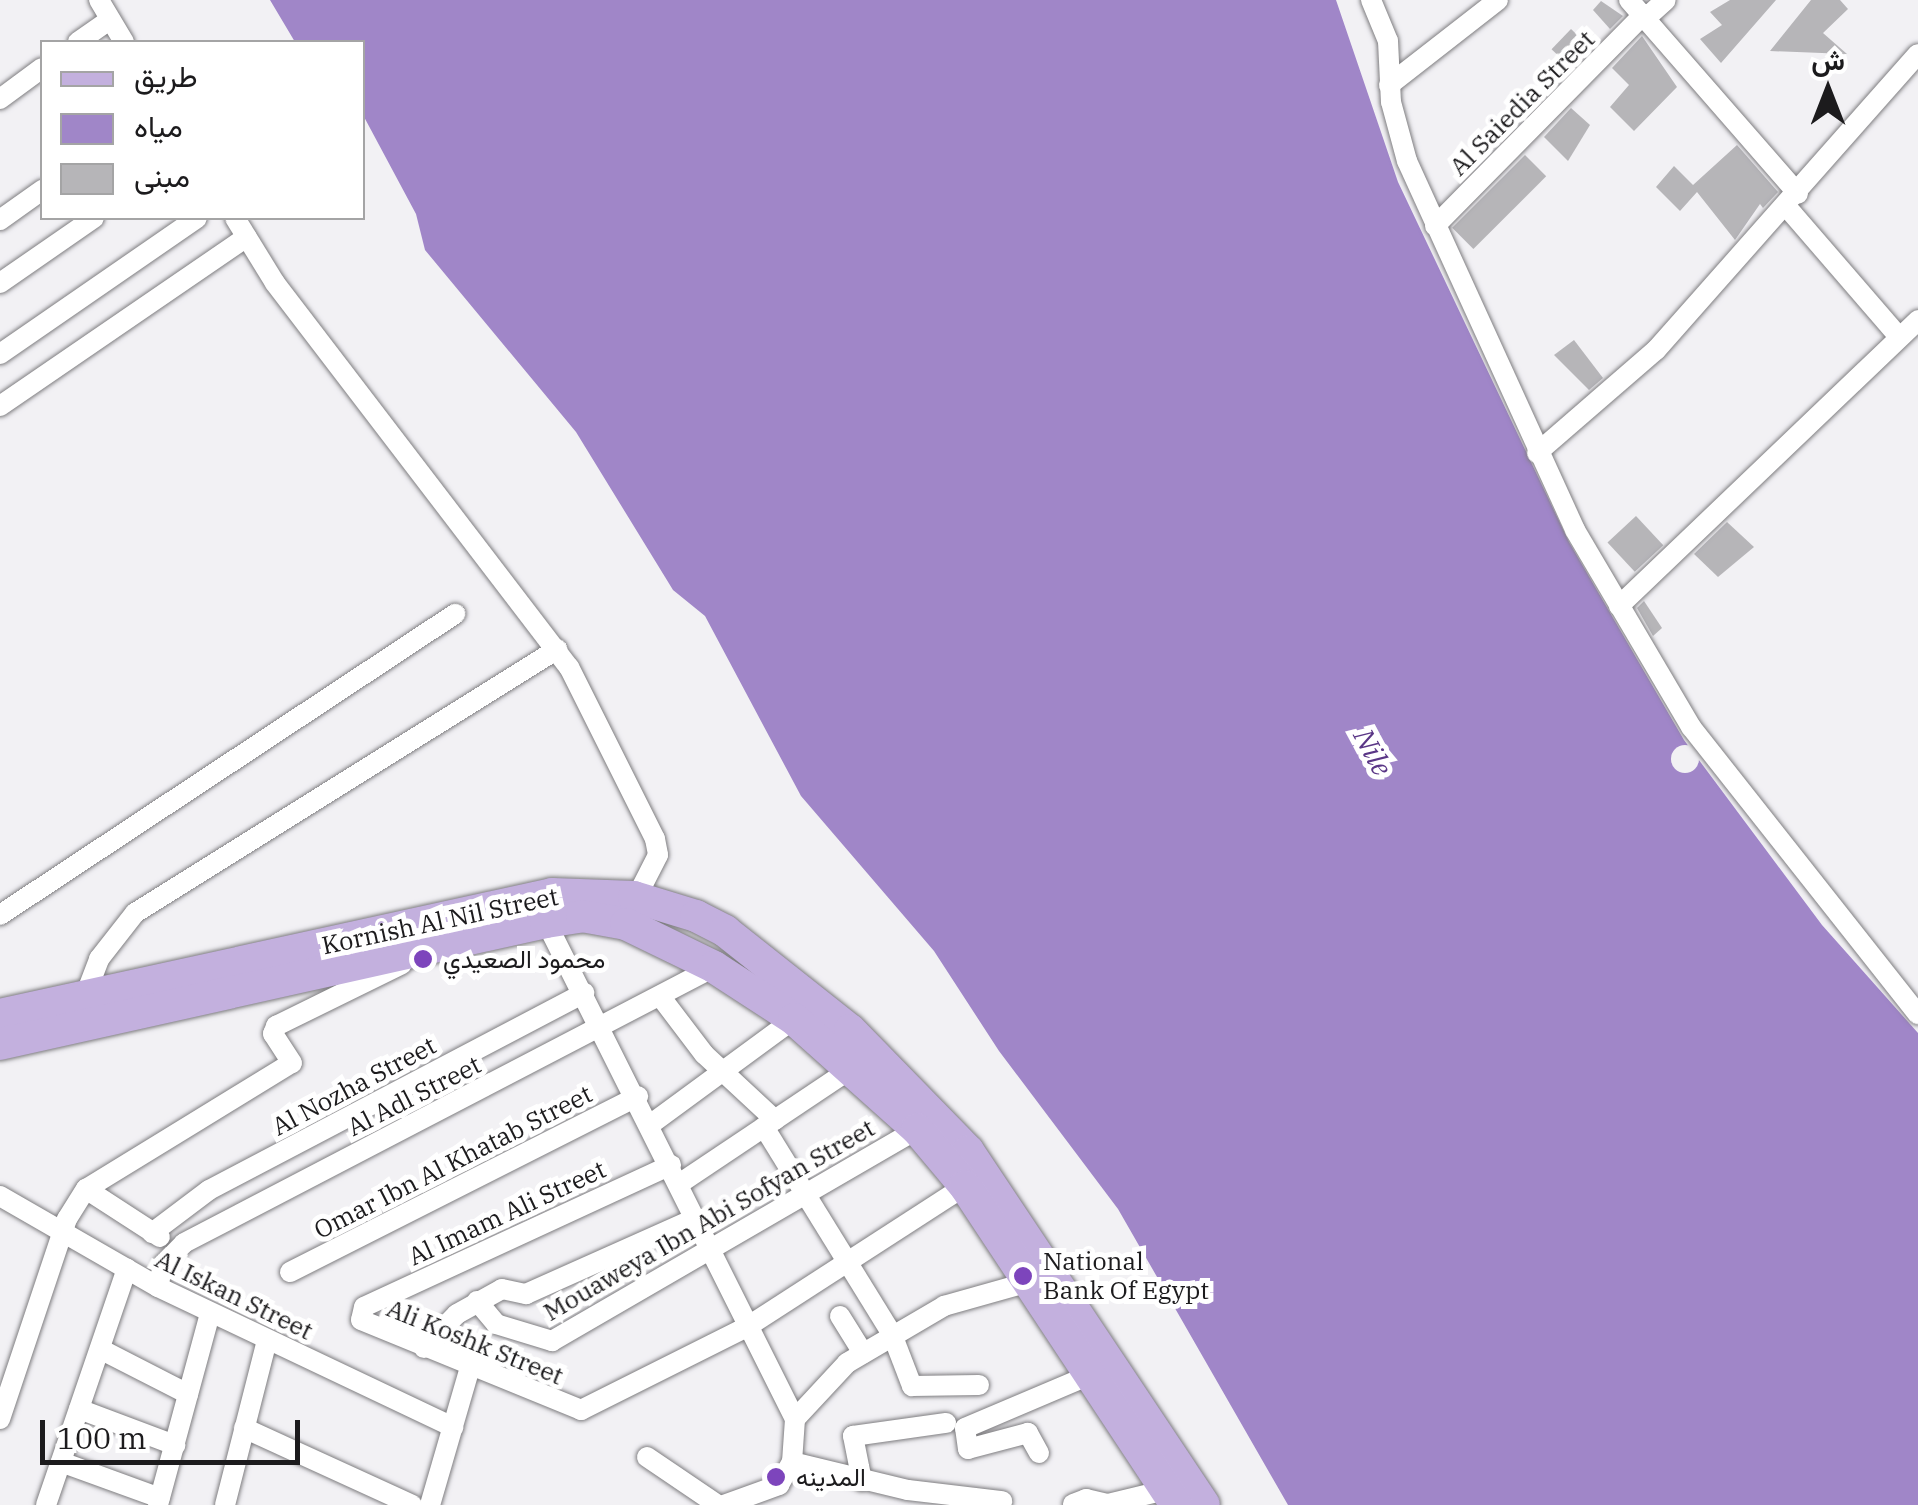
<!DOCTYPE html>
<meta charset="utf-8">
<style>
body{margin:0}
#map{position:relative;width:1918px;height:1505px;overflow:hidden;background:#f2f1f4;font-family:"IBM Plex Serif",Vazirmatn,serif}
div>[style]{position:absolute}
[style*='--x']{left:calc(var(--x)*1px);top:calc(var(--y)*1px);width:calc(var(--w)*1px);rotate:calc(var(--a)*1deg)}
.water>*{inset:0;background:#a086c8}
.pier>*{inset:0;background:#f2f1f4}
.round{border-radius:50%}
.building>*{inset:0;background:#b6b5b8;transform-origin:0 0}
.roads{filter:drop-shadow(0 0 2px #7e7d80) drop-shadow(0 0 2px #7e7d80)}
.street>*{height:20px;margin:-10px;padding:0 10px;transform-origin:10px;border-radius:10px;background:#fff}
.primary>*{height:32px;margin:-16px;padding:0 16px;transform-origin:16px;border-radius:16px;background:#c3b0de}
.dots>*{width:28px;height:28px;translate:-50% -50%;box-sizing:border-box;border:5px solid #fff;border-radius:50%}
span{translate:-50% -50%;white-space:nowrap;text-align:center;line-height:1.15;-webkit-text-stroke:10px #fff;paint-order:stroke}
.street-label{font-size:25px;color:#1c1b1d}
.poi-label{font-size:25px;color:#1c1b1d}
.left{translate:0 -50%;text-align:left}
.water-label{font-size:28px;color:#5a3686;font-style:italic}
.legend{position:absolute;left:40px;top:40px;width:325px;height:180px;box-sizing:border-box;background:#fff;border:2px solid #a4a4a5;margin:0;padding:12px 18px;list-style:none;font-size:30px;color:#1c1b1d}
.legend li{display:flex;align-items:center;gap:20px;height:50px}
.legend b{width:50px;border:2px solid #a4a4a5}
.north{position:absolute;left:1778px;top:40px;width:100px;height:100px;-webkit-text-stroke:8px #fff;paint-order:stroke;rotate:0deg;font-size:28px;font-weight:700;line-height:40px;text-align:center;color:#1c1b1d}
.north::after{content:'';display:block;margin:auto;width:35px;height:45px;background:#1c1b1d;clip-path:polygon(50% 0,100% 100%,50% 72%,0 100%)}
.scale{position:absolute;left:40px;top:1420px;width:260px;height:45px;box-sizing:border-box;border:5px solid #1c1b1d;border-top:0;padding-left:12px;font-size:30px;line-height:35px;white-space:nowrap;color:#1c1b1d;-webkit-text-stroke:8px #fff;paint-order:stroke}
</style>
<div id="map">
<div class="water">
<i style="clip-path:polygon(270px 0,1336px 0,1398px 182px,1569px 542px,1684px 740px,1822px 925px,1918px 1033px,1918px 1505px,1288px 1505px,1118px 1209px,999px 1051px,934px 951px,801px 796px,705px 616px,673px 590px,576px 432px,425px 250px,416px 214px,363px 115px,362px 42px,295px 42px)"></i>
</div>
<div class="pier">
<i class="round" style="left:1671px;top:745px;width:28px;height:28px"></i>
</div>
<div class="building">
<i style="clip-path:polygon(1730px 0,1776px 0,1721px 63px,1700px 39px,1722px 25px,1710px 12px)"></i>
<i style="clip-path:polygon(1811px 0,1840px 0,1848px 9px,1823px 33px,1847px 54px,1770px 51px)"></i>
<i style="clip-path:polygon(1601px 1px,1623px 16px,1610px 29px,1593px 10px)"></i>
<i style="left:1571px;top:29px;width:28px;height:28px;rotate:44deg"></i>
<i style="clip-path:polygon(1642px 36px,1677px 87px,1634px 131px,1610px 107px,1629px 85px,1612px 68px)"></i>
<i style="clip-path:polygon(1571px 108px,1590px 125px,1568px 161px,1544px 137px)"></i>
<i style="clip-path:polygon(1737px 145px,1778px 192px,1763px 208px,1760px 204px,1735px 240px,1697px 192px,1680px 211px,1656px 187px,1674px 166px,1693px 185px)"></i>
<i style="left:1525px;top:155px;width:30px;height:103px;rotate:45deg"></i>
<i style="clip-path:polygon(1574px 340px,1603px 378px,1589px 390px,1554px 355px)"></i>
<i style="left:1636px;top:516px;width:40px;height:39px;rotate:47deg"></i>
<i style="clip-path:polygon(1727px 522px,1754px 547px,1718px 577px,1694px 554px)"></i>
<i style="clip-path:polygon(1644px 601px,1662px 628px,1653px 636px,1637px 608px)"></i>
</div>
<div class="roads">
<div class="street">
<i style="--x:99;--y:0;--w:49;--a:59.2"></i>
<i style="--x:1371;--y:0;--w:44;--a:67.5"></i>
<i style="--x:1388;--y:41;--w:61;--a:87.2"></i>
<i style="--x:1391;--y:102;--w:61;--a:74.8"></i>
<i style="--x:1407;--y:161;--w:405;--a:65.5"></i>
<i style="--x:1575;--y:530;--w:229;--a:59.5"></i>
<i style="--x:1691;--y:727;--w:366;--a:51.7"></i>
<i style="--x:1629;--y:0;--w:257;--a:48.9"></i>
<i style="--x:1647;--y:17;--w:25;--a:-42"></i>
<i style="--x:78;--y:42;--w:39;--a:-35"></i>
<i style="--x:1389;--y:85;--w:138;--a:-37.9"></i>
<i style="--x:0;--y:99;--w:52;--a:-36.4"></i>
<i style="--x:1786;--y:206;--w:173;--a:49.2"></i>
<i style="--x:235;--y:218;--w:76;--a:58.4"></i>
<i style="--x:275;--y:283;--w:484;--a:52.6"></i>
<i style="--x:569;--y:667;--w:192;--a:63.4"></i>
<i style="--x:655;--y:839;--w:16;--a:79"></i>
<i style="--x:658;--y:855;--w:59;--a:117"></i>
<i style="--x:0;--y:220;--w:52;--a:-35.5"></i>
<i style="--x:1435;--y:226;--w:298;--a:-45.4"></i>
<i style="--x:0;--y:283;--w:114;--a:-34.7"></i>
<i style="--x:0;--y:354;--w:239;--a:-34.6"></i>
<i style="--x:0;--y:406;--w:299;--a:-34.4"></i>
<i style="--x:1537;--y:453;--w:157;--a:-40.9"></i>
<i style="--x:1656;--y:350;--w:395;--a:-48.5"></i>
<i style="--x:1619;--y:606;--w:414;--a:-43.7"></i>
<i style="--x:0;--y:915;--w:546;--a:-33.49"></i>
<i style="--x:546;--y:922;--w:556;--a:63.39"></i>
<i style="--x:85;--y:996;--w:40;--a:-69"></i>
<i style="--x:99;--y:959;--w:58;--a:-52"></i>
<i style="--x:135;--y:913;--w:498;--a:-32"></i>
<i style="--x:660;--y:996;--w:73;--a:52.8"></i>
<i style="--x:704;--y:1054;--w:97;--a:42.9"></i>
<i style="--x:651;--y:1124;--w:177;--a:-36.3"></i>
<i style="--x:764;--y:1127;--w:243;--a:58.3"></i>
<i style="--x:892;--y:1334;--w:56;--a:69"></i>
<i style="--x:912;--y:1386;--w:67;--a:-0.9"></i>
<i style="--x:671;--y:1165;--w:338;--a:155.2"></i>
<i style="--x:364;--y:1307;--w:13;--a:103"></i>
<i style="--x:361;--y:1320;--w:238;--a:22.2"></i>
<i style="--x:581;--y:1410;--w:186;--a:-26.6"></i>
<i style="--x:747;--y:1327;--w:260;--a:-32.9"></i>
<i style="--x:679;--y:1184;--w:211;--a:-33.8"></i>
<i style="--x:86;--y:1189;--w:88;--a:33"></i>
<i style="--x:0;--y:1196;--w:182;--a:29.9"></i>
<i style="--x:158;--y:1287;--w:327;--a:25.4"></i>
<i style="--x:152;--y:1233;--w:71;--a:-37"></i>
<i style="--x:209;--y:1190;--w:424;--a:-27.7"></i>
<i style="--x:290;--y:1272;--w:390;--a:-26.8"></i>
<i style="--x:158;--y:1287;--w:23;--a:-77"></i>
<i style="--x:163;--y:1265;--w:30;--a:-46"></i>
<i style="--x:184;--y:1243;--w:598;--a:-27.51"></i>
<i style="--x:477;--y:1301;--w:30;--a:50"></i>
<i style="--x:496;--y:1324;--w:59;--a:16.9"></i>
<i style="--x:552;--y:1341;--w:422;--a:-30.1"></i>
<i style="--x:840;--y:1316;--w:44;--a:58.1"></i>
<i style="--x:424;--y:1348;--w:47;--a:-45.9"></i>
<i style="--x:457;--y:1314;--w:51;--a:-29.1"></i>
<i style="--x:502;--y:1289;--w:25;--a:12"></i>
<i style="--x:526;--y:1294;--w:186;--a:-24.1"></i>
<i style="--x:100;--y:1349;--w:99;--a:27.1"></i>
<i style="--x:79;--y:1409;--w:103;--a:20.6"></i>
<i style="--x:0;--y:1419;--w:211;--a:-71.5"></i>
<i style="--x:67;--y:1219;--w:36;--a:-58"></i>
<i style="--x:86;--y:1189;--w:241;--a:-31.5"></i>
<i style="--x:292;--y:1063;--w:35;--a:-123"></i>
<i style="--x:273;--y:1034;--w:9;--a:-69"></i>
<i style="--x:276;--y:1026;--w:140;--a:-26.2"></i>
<i style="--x:244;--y:1428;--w:185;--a:24.6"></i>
<i style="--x:1039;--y:1453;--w:23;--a:-119"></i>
<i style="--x:1028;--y:1433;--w:62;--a:165.1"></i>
<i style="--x:968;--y:1449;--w:21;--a:-98"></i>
<i style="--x:965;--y:1428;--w:136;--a:-23"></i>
<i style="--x:647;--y:1457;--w:86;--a:34.1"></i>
<i style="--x:61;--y:1462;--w:105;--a:20"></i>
<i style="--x:792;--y:1462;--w:119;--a:13.6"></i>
<i style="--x:908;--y:1490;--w:95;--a:6.7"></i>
<i style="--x:862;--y:1481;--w:46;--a:-101.3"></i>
<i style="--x:853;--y:1436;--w:94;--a:-8"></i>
<i style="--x:1073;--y:1504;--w:14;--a:-21"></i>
<i style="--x:1086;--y:1499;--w:23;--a:13"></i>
<i style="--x:1108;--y:1504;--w:60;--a:-13.6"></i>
<i style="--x:46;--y:1505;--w:250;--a:-71.1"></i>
<i style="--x:158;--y:1505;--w:199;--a:-74.8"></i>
<i style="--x:225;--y:1505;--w:170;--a:-75.7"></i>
<i style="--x:430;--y:1505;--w:144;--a:-73.8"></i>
<i style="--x:724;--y:1505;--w:59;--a:-20"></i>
<i style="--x:779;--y:1485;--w:26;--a:-61"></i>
<i style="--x:792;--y:1462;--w:43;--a:-86"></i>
<i style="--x:795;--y:1419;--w:76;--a:-47.1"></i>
<i style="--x:847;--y:1363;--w:113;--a:-30.4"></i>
<i style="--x:944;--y:1306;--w:88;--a:-15.8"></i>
</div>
<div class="primary">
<i style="--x:0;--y:1015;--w:565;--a:-12.36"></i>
<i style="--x:552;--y:894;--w:82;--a:2.1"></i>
<i style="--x:634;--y:897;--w:65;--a:17"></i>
<i style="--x:696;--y:916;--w:33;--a:27"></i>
<i style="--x:725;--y:931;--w:159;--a:38.4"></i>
<i style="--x:850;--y:1030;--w:169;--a:45.7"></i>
<i style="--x:968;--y:1151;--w:425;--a:56.3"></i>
<i style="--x:0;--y:1044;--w:559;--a:-12.6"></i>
<i style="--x:546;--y:922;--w:36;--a:-9"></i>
<i style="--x:582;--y:916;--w:45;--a:10.3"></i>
<i style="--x:626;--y:924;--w:98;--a:26"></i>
<i style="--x:714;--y:967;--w:95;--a:33"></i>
<i style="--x:794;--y:1019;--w:165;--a:41.8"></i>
<i style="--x:917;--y:1129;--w:75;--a:49.9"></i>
<i style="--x:965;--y:1186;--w:382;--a:56.5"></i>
</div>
</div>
<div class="dots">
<i style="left:423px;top:959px;background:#7d45bc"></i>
<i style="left:1023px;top:1276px;background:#7d45bc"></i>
<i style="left:776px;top:1477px;background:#7d45bc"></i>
</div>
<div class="street-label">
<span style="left:1522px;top:103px;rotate:-45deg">Al Saiedia Street</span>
<span style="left:440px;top:921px;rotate:-12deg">Kornish Al Nil Street</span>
<span style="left:354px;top:1086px;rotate:-28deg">Al Nozha Street</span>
<span style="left:414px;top:1096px;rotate:-27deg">Al Adl Street</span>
<span style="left:453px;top:1162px;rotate:-27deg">Omar Ibn Al Khatab Street</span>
<span style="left:507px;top:1213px;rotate:-25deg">Al Imam Ali Street</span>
<span style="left:709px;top:1220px;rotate:-30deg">Mouaweya Ibn Abi Sofyan Street</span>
<span style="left:234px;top:1295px;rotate:26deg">Al Iskan Street</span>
<span style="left:475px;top:1342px;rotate:22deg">Ali Koshk Street</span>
</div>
<div class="poi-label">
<span class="left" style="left:443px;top:959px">محمود الصعيدي</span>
<span class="left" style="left:1043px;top:1276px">National<br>Bank Of Egypt</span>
<span class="left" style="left:796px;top:1477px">المدينه</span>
</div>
<div class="water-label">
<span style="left:1373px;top:752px;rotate:62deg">Nile</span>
</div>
<ul class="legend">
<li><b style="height:12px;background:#c3b0de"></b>طريق</li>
<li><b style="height:28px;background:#a086c8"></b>مياه</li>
<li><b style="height:28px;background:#b6b5b8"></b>مبنى</li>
</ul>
<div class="north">ش</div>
<div class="scale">100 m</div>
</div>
